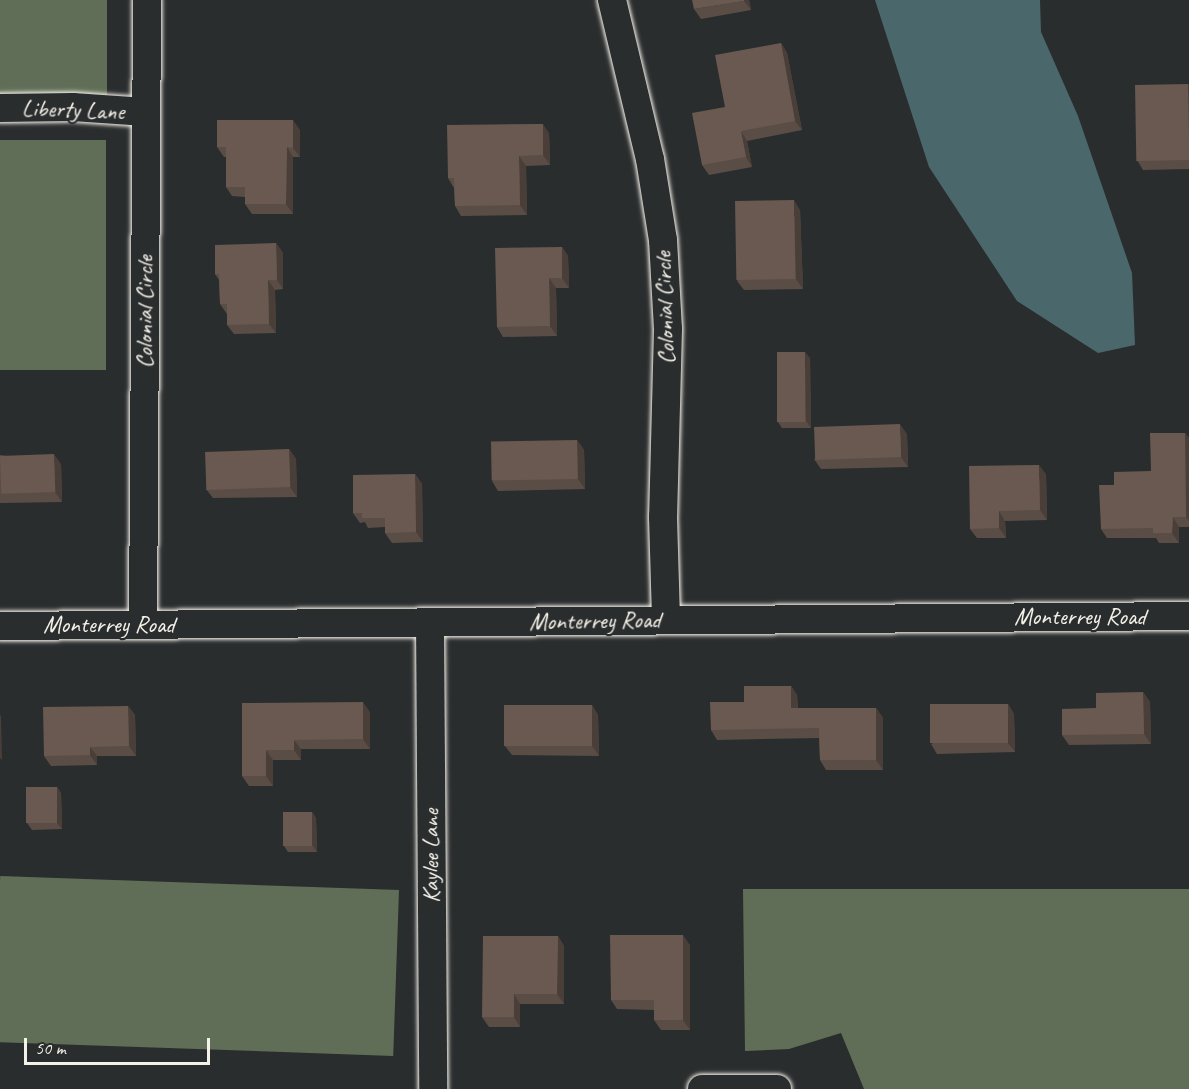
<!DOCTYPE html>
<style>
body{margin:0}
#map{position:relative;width:1189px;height:1089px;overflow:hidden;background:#2a2d2e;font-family:Caveat,sans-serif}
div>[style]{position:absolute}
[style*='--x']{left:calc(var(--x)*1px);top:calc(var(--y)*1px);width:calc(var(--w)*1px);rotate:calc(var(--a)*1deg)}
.green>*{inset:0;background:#606e57;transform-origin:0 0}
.water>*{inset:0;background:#4a686c}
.roads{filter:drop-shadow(0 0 2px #f4f1e8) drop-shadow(0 0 2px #f4f1e8)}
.minor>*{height:28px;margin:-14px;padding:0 14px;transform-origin:14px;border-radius:14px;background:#2a2d2e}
.wall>*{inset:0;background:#5a4d46}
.shaded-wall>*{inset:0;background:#4a3e39}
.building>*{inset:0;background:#695951;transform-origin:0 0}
span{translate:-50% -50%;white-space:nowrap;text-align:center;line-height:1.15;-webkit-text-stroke:4.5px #2a2d2e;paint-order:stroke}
.street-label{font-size:24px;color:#f4f1e8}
.scale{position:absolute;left:24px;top:1038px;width:186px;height:27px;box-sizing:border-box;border:3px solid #f4f1e8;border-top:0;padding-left:8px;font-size:18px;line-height:21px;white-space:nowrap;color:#f4f1e8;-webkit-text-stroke:4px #2a2d2e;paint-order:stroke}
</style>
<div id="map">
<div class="green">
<i style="left:0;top:0;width:107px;height:96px"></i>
<i style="left:106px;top:140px;width:230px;height:106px;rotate:90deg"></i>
<i style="clip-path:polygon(743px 889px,1189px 889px,1189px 1089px,864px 1089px,841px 1033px,789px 1049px,745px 1051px)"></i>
<i style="left:399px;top:890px;width:166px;height:399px;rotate:92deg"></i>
</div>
<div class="water">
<i style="clip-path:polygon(875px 0,1040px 0,1041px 32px,1078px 116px,1132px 273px,1135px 345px,1098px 353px,1017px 301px,929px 167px)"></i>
</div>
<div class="roads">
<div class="minor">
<i style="--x:612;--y:0;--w:163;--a:76.6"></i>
<i style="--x:650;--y:159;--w:82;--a:80.9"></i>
<i style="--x:663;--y:240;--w:89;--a:86.8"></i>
<i style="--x:668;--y:329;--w:188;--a:91.5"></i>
<i style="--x:663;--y:517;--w:103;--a:88.3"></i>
<i style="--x:0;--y:108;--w:73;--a:-0.8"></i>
<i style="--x:73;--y:107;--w:73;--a:3.9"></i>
<i style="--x:430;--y:623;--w:466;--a:89.6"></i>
<i style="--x:143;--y:625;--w:625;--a:-89.63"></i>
<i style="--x:0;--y:626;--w:1189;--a:-0.48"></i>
<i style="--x:702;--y:1089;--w:75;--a:0"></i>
</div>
</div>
<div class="wall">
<i style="clip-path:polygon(749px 0,751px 10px,701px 19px,694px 9px)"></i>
<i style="clip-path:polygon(781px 43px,787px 53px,802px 130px,747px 141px,752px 167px,709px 175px,702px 165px,725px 107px)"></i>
<i style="clip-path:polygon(1188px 84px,1189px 86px,1189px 169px,1143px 170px,1137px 160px)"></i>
<i style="clip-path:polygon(300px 130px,300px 157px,293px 157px,293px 214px,252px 214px,245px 204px,245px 197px,232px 196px,226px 187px,226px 157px,224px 157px,217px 147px)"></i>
<i style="clip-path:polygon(549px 133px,550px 165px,526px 166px,527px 215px,461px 216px,455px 206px,454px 188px,448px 178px)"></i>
<i style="clip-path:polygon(800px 210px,803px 289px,744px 290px,737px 281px)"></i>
<i style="clip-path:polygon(276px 243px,283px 253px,283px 289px,275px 290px,276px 333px,234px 334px,227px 325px,227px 314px,220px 304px,219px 280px,215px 274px)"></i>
<i style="clip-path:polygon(562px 247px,568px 256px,569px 288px,556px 288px,557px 336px,503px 337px,497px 327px)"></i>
<i style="clip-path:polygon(810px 358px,811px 428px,782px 428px,778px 422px)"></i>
<i style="clip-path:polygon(1185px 433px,1189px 438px,1189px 527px,1179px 527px,1179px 543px,1159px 543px,1156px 538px,1107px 538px,1101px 529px,1114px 485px,1151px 471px)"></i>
<i style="clip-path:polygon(907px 434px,908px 467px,821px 469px,814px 459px)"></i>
<i style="clip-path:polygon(577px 440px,584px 450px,585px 489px,498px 491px,492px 481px)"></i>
<i style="clip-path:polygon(289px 449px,296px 459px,297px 497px,213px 498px,206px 489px)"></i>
<i style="clip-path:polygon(0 455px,61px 464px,62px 502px,0 503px)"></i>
<i style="clip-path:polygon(415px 474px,422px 484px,423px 542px,392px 543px,385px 533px,385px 527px,368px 528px,365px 522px,360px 523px,353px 513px)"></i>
<i style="clip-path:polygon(1046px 474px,1047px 520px,1005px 521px,1006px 538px,977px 538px,970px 529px)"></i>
<i style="clip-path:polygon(791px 686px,797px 695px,798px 708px,876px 708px,883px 718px,883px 770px,826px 770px,820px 760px,819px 738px,717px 740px,711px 730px,744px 702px)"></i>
<i style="clip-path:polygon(1143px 692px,1150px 702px,1151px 744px,1069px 745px,1062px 735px,1096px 708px)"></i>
<i style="clip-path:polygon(242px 703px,370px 712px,370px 749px,301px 749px,301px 760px,273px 760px,273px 786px,249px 786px,242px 776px)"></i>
<i style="clip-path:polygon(1008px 704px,1014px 714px,1015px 752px,937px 754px,931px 744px)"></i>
<i style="clip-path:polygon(592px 705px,598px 715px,599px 756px,512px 755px,505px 746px)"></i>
<i style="clip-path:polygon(128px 706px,135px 715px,136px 756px,97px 756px,97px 765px,51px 766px,44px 756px)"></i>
<i style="clip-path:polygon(57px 787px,61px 793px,62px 829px,32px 830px,27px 823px)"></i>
<i style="clip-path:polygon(312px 812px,316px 818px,317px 852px,288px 852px,284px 846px)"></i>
<i style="clip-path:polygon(558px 936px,564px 946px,564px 1004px,520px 1004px,520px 1027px,489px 1027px,482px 1017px)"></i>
<i style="clip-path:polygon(690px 945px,690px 1030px,661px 1030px,654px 1020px,654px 1010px,617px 1009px,611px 1000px)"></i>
</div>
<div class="shaded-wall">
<i style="clip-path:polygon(744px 0,749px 0,751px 10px,744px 1px)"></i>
<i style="clip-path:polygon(781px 43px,787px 53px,802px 130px,795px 121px)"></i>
<i style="clip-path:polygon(1188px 84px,1189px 86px,1189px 160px)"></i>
<i style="clip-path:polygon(293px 120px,300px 130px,300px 157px,293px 148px)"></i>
<i style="clip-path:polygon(543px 124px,549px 133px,550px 165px,543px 155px)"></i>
<i style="clip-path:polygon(741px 131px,747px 141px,752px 167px,746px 157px)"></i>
<i style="clip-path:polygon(287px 147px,293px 157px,293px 214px,286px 204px)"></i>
<i style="clip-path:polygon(519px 156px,526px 166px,527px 215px,520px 205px)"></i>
<i style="clip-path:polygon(794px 200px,800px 210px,803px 289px,796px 279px)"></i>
<i style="clip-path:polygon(276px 243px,283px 253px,283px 289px,277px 280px)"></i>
<i style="clip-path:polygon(562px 247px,568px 256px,569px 288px,562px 278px)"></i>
<i style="clip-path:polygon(549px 278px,556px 288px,557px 336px,550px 326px)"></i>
<i style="clip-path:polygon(268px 280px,275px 290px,276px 333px,269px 324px)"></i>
<i style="clip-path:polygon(805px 352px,810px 358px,811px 428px,806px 421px)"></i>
<i style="clip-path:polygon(900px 424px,907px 434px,908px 467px,901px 457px)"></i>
<i style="clip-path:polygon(1185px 433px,1189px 438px,1189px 521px,1186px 517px)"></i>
<i style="clip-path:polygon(577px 440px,584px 450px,585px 489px,578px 479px)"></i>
<i style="clip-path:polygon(289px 449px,296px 459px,297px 497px,290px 487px)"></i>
<i style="clip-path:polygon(54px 454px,61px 464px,62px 502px,55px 492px)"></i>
<i style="clip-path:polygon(1039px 465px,1046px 474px,1047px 520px,1040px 510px)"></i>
<i style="clip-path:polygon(415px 474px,422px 484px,423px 542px,416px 532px)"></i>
<i style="clip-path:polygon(999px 511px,1005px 521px,1006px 538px,999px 528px)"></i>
<i style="clip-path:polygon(1173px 517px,1179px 527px,1179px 543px,1172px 533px)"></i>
<i style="clip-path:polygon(791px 686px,797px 695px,798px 718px,791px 708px)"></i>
<i style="clip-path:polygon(1143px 692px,1150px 702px,1151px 744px,1144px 734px)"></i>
<i style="clip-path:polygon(363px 702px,370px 712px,370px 749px,363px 739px)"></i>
<i style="clip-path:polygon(1008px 704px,1014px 714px,1015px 752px,1008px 743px)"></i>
<i style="clip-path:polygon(592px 705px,598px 715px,599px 756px,592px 746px)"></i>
<i style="clip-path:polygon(128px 706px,135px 715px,136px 756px,129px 746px)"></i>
<i style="clip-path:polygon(876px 708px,883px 718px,883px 770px,876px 760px)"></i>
<i style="clip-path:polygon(0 715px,1px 716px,2px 760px,0 758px)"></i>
<i style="clip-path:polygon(294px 740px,301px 749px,301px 760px,294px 750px)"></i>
<i style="clip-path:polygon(90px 747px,97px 756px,97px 765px,90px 755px)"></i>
<i style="clip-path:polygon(266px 750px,273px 760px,273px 786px,266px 776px)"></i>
<i style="clip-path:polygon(57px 787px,61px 793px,62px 829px,57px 823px)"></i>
<i style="clip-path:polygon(312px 812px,316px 818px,317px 852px,312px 845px)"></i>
<i style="clip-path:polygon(683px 935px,690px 945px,690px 1030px,683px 1020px)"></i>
<i style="clip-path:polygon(558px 936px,564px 946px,564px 1004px,557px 994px)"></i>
<i style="clip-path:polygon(514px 994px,520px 1004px,520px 1027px,514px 1017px)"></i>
</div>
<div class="building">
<i style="clip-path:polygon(692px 0,744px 0,744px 1px,694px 9px)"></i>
<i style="clip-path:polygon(781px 43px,795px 121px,741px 131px,746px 157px,702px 165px,692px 113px,725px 107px,715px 55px)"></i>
<i style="left:1188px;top:84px;width:76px;height:53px;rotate:89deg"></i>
<i style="clip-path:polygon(217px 120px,293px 120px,293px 148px,287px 147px,286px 204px,245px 204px,245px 187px,226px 187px,226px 147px,217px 147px)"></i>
<i style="clip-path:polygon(543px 124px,543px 155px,519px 156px,520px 205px,455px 206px,454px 178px,448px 178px,447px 125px)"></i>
<i style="left:794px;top:200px;width:79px;height:59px;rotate:89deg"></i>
<i style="clip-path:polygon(276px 243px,277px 280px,268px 280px,269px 324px,227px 325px,227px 304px,220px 304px,219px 274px,215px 274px,215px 245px)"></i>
<i style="clip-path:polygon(562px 247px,562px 278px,549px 278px,550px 326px,497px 327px,495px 248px)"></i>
<i style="left:777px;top:352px;width:28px;height:70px"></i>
<i style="left:900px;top:424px;width:33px;height:86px;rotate:88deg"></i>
<i style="clip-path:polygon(1150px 433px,1185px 433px,1186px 517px,1173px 517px,1172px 533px,1153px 533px,1153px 528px,1101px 529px,1099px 485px,1114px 485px,1114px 472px,1151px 471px)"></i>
<i style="left:577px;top:440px;width:39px;height:86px;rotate:89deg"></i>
<i style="left:289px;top:449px;width:38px;height:84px;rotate:88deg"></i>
<i style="left:54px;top:454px;width:38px;height:54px;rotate:88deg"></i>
<i style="clip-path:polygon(1039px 465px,1040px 510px,999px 511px,999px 528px,970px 529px,969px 466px)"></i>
<i style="clip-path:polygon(415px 474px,416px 532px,385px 533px,385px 518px,362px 518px,362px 513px,353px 513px,353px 475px)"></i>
<i style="clip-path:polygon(744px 686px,791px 686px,791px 708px,876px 708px,876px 760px,820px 760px,819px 728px,711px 730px,710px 702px,744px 702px)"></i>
<i style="clip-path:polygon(1143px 692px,1144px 734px,1062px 735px,1062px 709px,1096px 708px,1096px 693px)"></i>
<i style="clip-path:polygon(363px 702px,363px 739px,294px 740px,294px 750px,266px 750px,266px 776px,242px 776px,242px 703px)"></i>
<i style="left:1008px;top:704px;width:39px;height:78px;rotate:90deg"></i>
<i style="left:592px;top:705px;width:41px;height:88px;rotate:90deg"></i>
<i style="clip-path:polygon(128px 706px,129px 746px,90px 747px,90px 755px,44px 756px,43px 707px)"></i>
<i style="left:26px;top:787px;width:31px;height:36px"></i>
<i style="left:283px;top:812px;width:29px;height:34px"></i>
<i style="clip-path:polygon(610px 935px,683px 935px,683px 1020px,654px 1020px,654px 1000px,611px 1000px)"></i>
<i style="clip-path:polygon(483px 936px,558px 936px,557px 994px,514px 994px,514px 1017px,482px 1017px)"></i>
</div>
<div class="street-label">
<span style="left:73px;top:110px;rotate:2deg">Liberty Lane</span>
<span style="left:665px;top:308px;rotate:-92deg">Colonial Circle</span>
<span style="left:145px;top:312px;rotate:-90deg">Colonial Circle</span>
<span style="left:1080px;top:617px">Monterrey Road</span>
<span style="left:595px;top:621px;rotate:-1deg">Monterrey Road</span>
<span style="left:109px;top:625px">Monterrey Road</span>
<span style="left:431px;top:856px;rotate:-90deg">Kaylee Lane</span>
</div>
<div class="scale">50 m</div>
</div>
